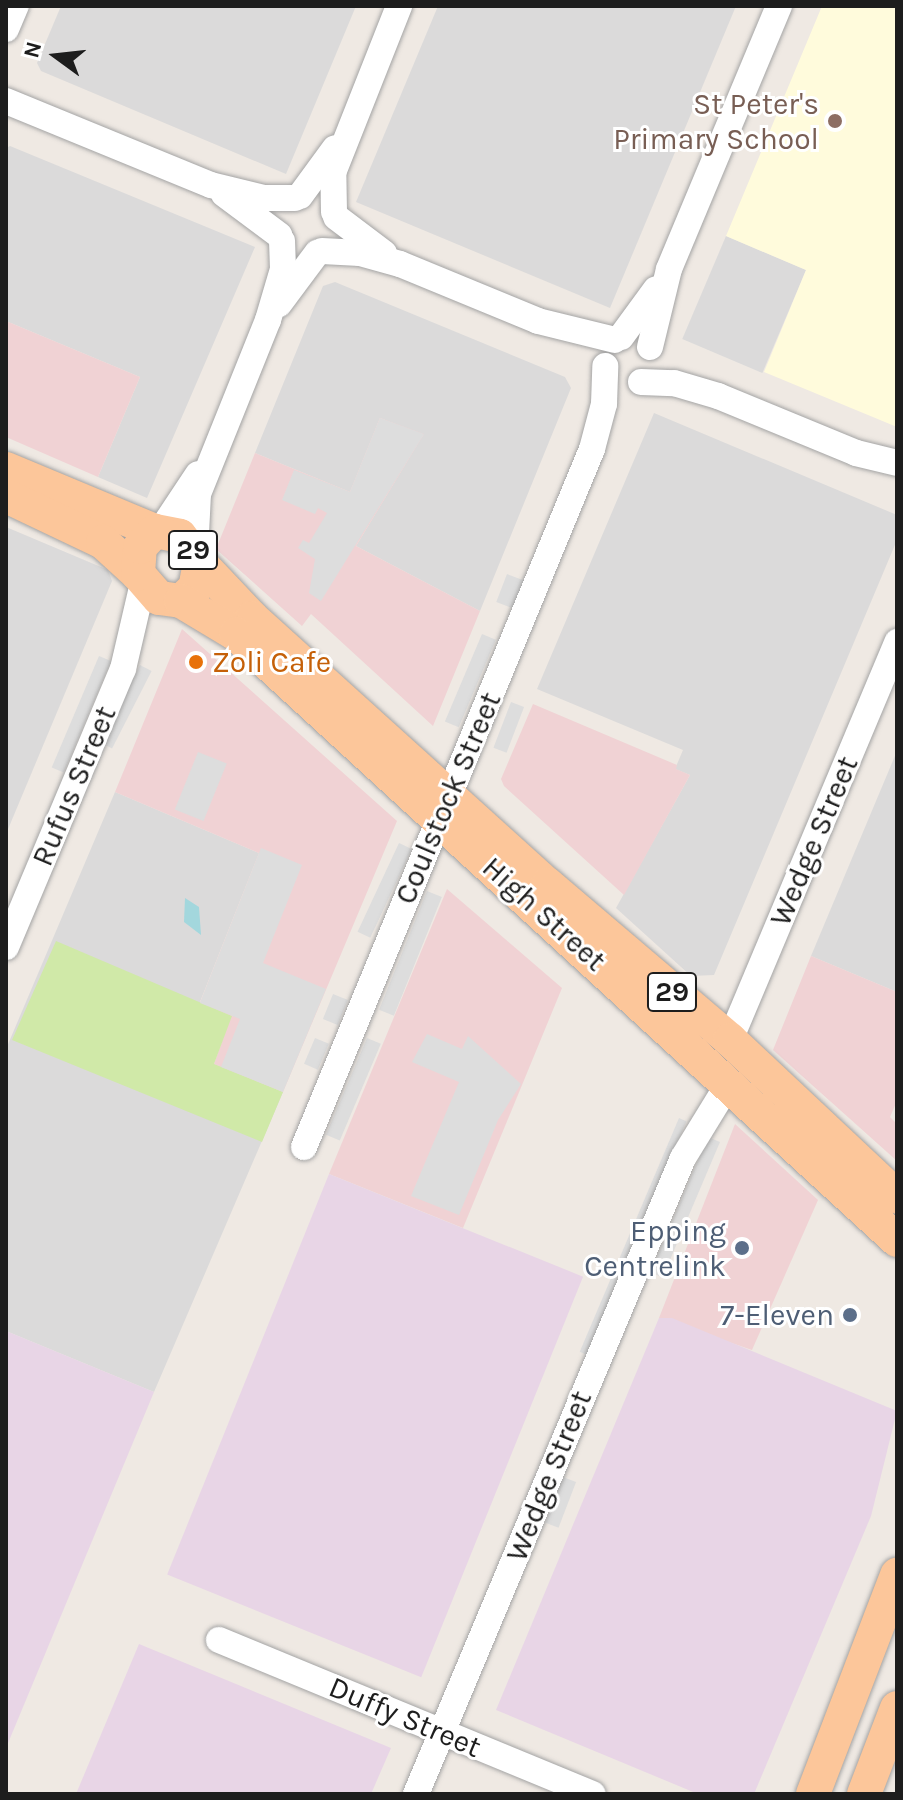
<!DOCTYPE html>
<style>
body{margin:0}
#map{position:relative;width:903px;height:1800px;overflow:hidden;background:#efe9e3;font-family:Karla,sans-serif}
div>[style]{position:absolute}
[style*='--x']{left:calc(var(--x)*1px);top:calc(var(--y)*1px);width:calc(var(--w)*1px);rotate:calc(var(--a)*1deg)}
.residential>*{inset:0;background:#dbdada;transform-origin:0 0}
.commercial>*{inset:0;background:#f0d2d4}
.industrial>*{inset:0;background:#e8d5e6;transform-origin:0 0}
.education>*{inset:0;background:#fffbdc}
.grass>*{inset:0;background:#d0e9a8}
.parking>*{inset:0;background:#ddd;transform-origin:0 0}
.water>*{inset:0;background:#a3d7dd}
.roads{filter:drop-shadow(0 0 2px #a4a4a4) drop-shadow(0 0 2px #a4a4a4)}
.minor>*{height:26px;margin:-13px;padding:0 13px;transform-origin:13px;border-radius:13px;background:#fff}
.major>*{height:34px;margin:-17px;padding:0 17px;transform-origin:17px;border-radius:17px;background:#fcc69a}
.dots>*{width:22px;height:22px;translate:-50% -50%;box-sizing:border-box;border:4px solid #fff;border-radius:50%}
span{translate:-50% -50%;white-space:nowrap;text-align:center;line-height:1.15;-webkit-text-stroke:6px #fff;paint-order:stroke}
.shield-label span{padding:2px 6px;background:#fff;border:2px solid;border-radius:6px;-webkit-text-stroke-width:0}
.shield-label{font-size:28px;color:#1d1d1d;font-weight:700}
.education-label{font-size:30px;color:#785e54}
.right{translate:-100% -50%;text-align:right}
.food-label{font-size:30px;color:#c56008}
.left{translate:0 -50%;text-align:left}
.street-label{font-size:30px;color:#1d1d1d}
.service-label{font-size:30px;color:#4e5e75}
.frame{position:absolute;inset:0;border:8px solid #1d1d1d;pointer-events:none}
.north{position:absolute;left:16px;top:16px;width:80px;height:80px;-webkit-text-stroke:6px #fff;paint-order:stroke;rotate:285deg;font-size:22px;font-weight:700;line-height:32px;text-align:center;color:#1d1d1d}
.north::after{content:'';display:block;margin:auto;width:28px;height:36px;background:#1d1d1d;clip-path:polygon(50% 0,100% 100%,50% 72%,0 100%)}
</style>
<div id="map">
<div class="residential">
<i style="clip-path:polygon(61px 6px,356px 6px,286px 174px,41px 71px,37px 63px)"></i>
<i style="clip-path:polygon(438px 6px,736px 6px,610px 308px,356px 202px)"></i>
<i style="clip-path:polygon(10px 146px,255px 247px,147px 498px,98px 477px,140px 377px,6px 321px,6px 148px)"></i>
<i style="left:726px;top:236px;width:87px;height:112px;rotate:23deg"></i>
<i style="clip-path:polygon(335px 282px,565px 377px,571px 388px,480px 611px,356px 546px,423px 435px,380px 418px,350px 492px,255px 453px,323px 286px)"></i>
<i style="clip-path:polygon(654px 413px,897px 515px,897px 540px,714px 975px,691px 976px,616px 908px,690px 775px,675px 769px,683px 750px,537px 689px)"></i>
<i style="clip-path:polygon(6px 527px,108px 570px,112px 581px,6px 834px)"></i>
<i style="clip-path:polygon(897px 751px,897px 992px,811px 956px)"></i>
<i style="clip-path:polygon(115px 792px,259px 853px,200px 1002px,214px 1064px,283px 1092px,154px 1392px,6px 1331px,6px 1049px)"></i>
</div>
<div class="commercial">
<i style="clip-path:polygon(6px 321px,140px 377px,98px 477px,6px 437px)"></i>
<i style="clip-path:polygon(380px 418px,424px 434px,356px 546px,480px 611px,433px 726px,311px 614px,302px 626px,216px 549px,255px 453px,350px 492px)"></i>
<i style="clip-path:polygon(182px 629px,397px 821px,283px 1092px,214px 1064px,231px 1016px,200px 1003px,259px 853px,115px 792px)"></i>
<i style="clip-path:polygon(533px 704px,677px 765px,676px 769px,690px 775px,624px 895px,504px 786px,501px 779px)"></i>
<i style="clip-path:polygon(447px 889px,562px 988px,463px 1228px,329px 1174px)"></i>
<i style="clip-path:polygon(811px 956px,897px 992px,897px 1101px,890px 1117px,897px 1124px,897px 1161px,773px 1050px)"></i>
<i style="clip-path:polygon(735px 1124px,818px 1200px,752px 1350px,659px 1318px)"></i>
</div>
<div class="industrial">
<i style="left:329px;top:1174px;width:274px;height:432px;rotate:22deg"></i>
<i style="clip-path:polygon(659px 1318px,672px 1318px,897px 1411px,871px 1516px,754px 1794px,698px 1794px,496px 1710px)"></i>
<i style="clip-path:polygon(6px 1331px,154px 1392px,6px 1748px)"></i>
<i style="clip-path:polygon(139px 1644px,391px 1748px,371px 1794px,76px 1794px)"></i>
</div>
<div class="education">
<i style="clip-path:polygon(822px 6px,897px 6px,897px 427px,764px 372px,806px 270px,726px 236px)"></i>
</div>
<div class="grass">
<i style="clip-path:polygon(56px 941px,232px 1016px,214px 1064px,283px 1092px,262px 1142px,12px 1040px)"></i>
</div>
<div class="parking">
<i style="clip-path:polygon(380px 418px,424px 434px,321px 601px,309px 593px,315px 559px,298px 548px,303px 540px,309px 543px,327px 513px,318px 508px,315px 514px,282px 500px,294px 470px,350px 492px)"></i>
<i style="left:507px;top:574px;width:19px;height:30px;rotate:21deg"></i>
<i style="left:482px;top:634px;width:15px;height:95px;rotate:23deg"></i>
<i style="left:99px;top:656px;width:13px;height:121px;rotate:23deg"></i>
<i style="left:140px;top:665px;width:13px;height:87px;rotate:27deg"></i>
<i style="left:511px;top:702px;width:14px;height:49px;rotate:21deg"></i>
<i style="left:198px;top:752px;width:31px;height:62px;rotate:22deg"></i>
<i style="left:399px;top:843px;width:14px;height:98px;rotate:25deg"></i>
<i style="clip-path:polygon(261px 848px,302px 865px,263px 963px,326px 989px,283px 1092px,221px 1067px,240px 1019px,200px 1003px)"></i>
<i style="left:427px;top:891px;width:16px;height:128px;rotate:22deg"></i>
<i style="left:333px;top:994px;width:16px;height:27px;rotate:22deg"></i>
<i style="clip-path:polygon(427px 1034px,462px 1049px,468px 1036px,521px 1084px,498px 1120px,459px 1215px,411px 1196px,459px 1082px,412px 1062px)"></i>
<i style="left:315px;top:1038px;width:15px;height:28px;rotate:23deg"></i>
<i style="left:367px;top:1038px;width:15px;height:105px;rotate:23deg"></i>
<i style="left:679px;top:1118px;width:8px;height:254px;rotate:23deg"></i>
<i style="left:708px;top:1137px;width:13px;height:147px;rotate:23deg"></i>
<i style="left:563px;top:1477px;width:14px;height:49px;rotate:21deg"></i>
</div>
<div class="water">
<i style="clip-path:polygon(185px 898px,199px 907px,201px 935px,184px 922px)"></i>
</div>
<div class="roads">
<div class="minor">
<i style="--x:6;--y:29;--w:25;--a:-67"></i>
<i style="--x:6;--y:101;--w:222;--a:22.3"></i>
<i style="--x:211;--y:185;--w:55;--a:13.8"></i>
<i style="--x:264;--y:198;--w:31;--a:0"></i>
<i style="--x:224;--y:194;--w:69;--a:36.7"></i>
<i style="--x:300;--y:196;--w:59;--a:-53.9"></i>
<i style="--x:334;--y:212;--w:39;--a:-91"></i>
<i style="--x:333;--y:173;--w:180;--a:-68.4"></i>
<i style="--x:336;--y:217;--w:60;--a:36.9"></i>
<i style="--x:322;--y:251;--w:38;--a:3"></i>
<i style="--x:360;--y:253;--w:41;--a:15.4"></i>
<i style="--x:400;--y:264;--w:149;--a:22.4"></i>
<i style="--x:538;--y:321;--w:79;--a:13.9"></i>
<i style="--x:279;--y:304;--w:64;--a:-53.3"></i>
<i style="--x:621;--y:337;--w:59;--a:-53.9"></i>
<i style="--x:650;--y:347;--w:80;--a:-76.3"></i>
<i style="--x:669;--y:269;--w:285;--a:-67.3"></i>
<i style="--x:641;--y:382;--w:33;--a:2"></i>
<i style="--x:674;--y:383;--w:46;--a:16.5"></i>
<i style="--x:718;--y:396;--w:149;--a:22.4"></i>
<i style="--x:856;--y:453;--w:42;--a:13.7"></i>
<i style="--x:161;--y:530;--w:67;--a:-56.5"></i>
<i style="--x:195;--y:553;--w:59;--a:-87.1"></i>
<i style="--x:198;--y:494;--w:188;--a:-68.1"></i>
<i style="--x:268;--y:320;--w:53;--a:-73.6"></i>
<i style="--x:283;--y:269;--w:28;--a:-92"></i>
<i style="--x:6;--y:947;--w:302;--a:-67.2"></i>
<i style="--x:123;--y:669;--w:88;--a:-76.9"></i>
<i style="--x:730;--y:1040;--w:432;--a:-67.2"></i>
<i style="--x:304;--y:1147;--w:755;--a:-67.58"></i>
<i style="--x:592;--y:449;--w:47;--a:-75.1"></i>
<i style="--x:604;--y:404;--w:38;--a:-88"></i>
<i style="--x:219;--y:1640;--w:404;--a:22.4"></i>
<i style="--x:416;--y:1794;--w:690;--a:-67.23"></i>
<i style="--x:683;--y:1158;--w:88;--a:-58.5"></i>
</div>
<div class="major">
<i style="--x:6;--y:469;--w:161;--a:22.6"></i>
<i style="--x:6;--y:496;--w:107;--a:25.4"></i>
<i style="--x:103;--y:542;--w:47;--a:42.4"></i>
<i style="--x:155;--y:531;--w:25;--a:11"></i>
<i style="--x:180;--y:536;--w:34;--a:53"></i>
<i style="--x:200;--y:563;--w:25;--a:101"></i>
<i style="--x:195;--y:588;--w:19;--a:137"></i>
<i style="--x:181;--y:601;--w:22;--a:-172"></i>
<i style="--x:159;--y:598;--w:32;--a:-131"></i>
<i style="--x:138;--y:574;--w:27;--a:-86"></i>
<i style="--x:140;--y:547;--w:22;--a:-47"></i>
<i style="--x:200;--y:563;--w:76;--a:46.6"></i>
<i style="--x:252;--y:618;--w:399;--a:42.1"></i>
<i style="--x:548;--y:885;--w:239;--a:40.4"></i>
<i style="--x:730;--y:1040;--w:229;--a:43.2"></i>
<i style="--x:181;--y:601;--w:64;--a:31"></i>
<i style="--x:236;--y:634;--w:897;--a:42.51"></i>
<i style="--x:813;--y:1794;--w:235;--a:-69"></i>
<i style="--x:864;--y:1794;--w:92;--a:-69"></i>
</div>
</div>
<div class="dots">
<i style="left:835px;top:121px;background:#8d6e63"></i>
<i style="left:196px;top:662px;background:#e8710a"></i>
<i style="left:742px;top:1248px;background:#5c6f8a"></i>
<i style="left:850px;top:1315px;background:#5c6f8a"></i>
</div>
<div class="shield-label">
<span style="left:193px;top:550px">29</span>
<span style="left:672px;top:992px">29</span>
</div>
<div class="education-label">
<span class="right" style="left:819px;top:121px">St Peter's<br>Primary School</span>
</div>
<div class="food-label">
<span class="left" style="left:212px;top:662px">Zoli Cafe</span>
</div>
<div class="street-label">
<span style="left:74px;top:786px;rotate:-67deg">Rufus Street</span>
<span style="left:448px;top:798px;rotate:-67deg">Coulstock Street</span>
<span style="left:814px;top:841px;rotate:-67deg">Wedge Street</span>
<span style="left:544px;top:914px;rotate:42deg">High Street</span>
<span style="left:549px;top:1476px;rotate:-68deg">Wedge Street</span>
<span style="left:405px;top:1717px;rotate:23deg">Duffy Street</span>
</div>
<div class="service-label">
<span class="right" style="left:726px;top:1248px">Epping<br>Centrelink</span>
<span class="right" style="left:834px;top:1315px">7-Eleven</span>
</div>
<div class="frame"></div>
<div class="north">N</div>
</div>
